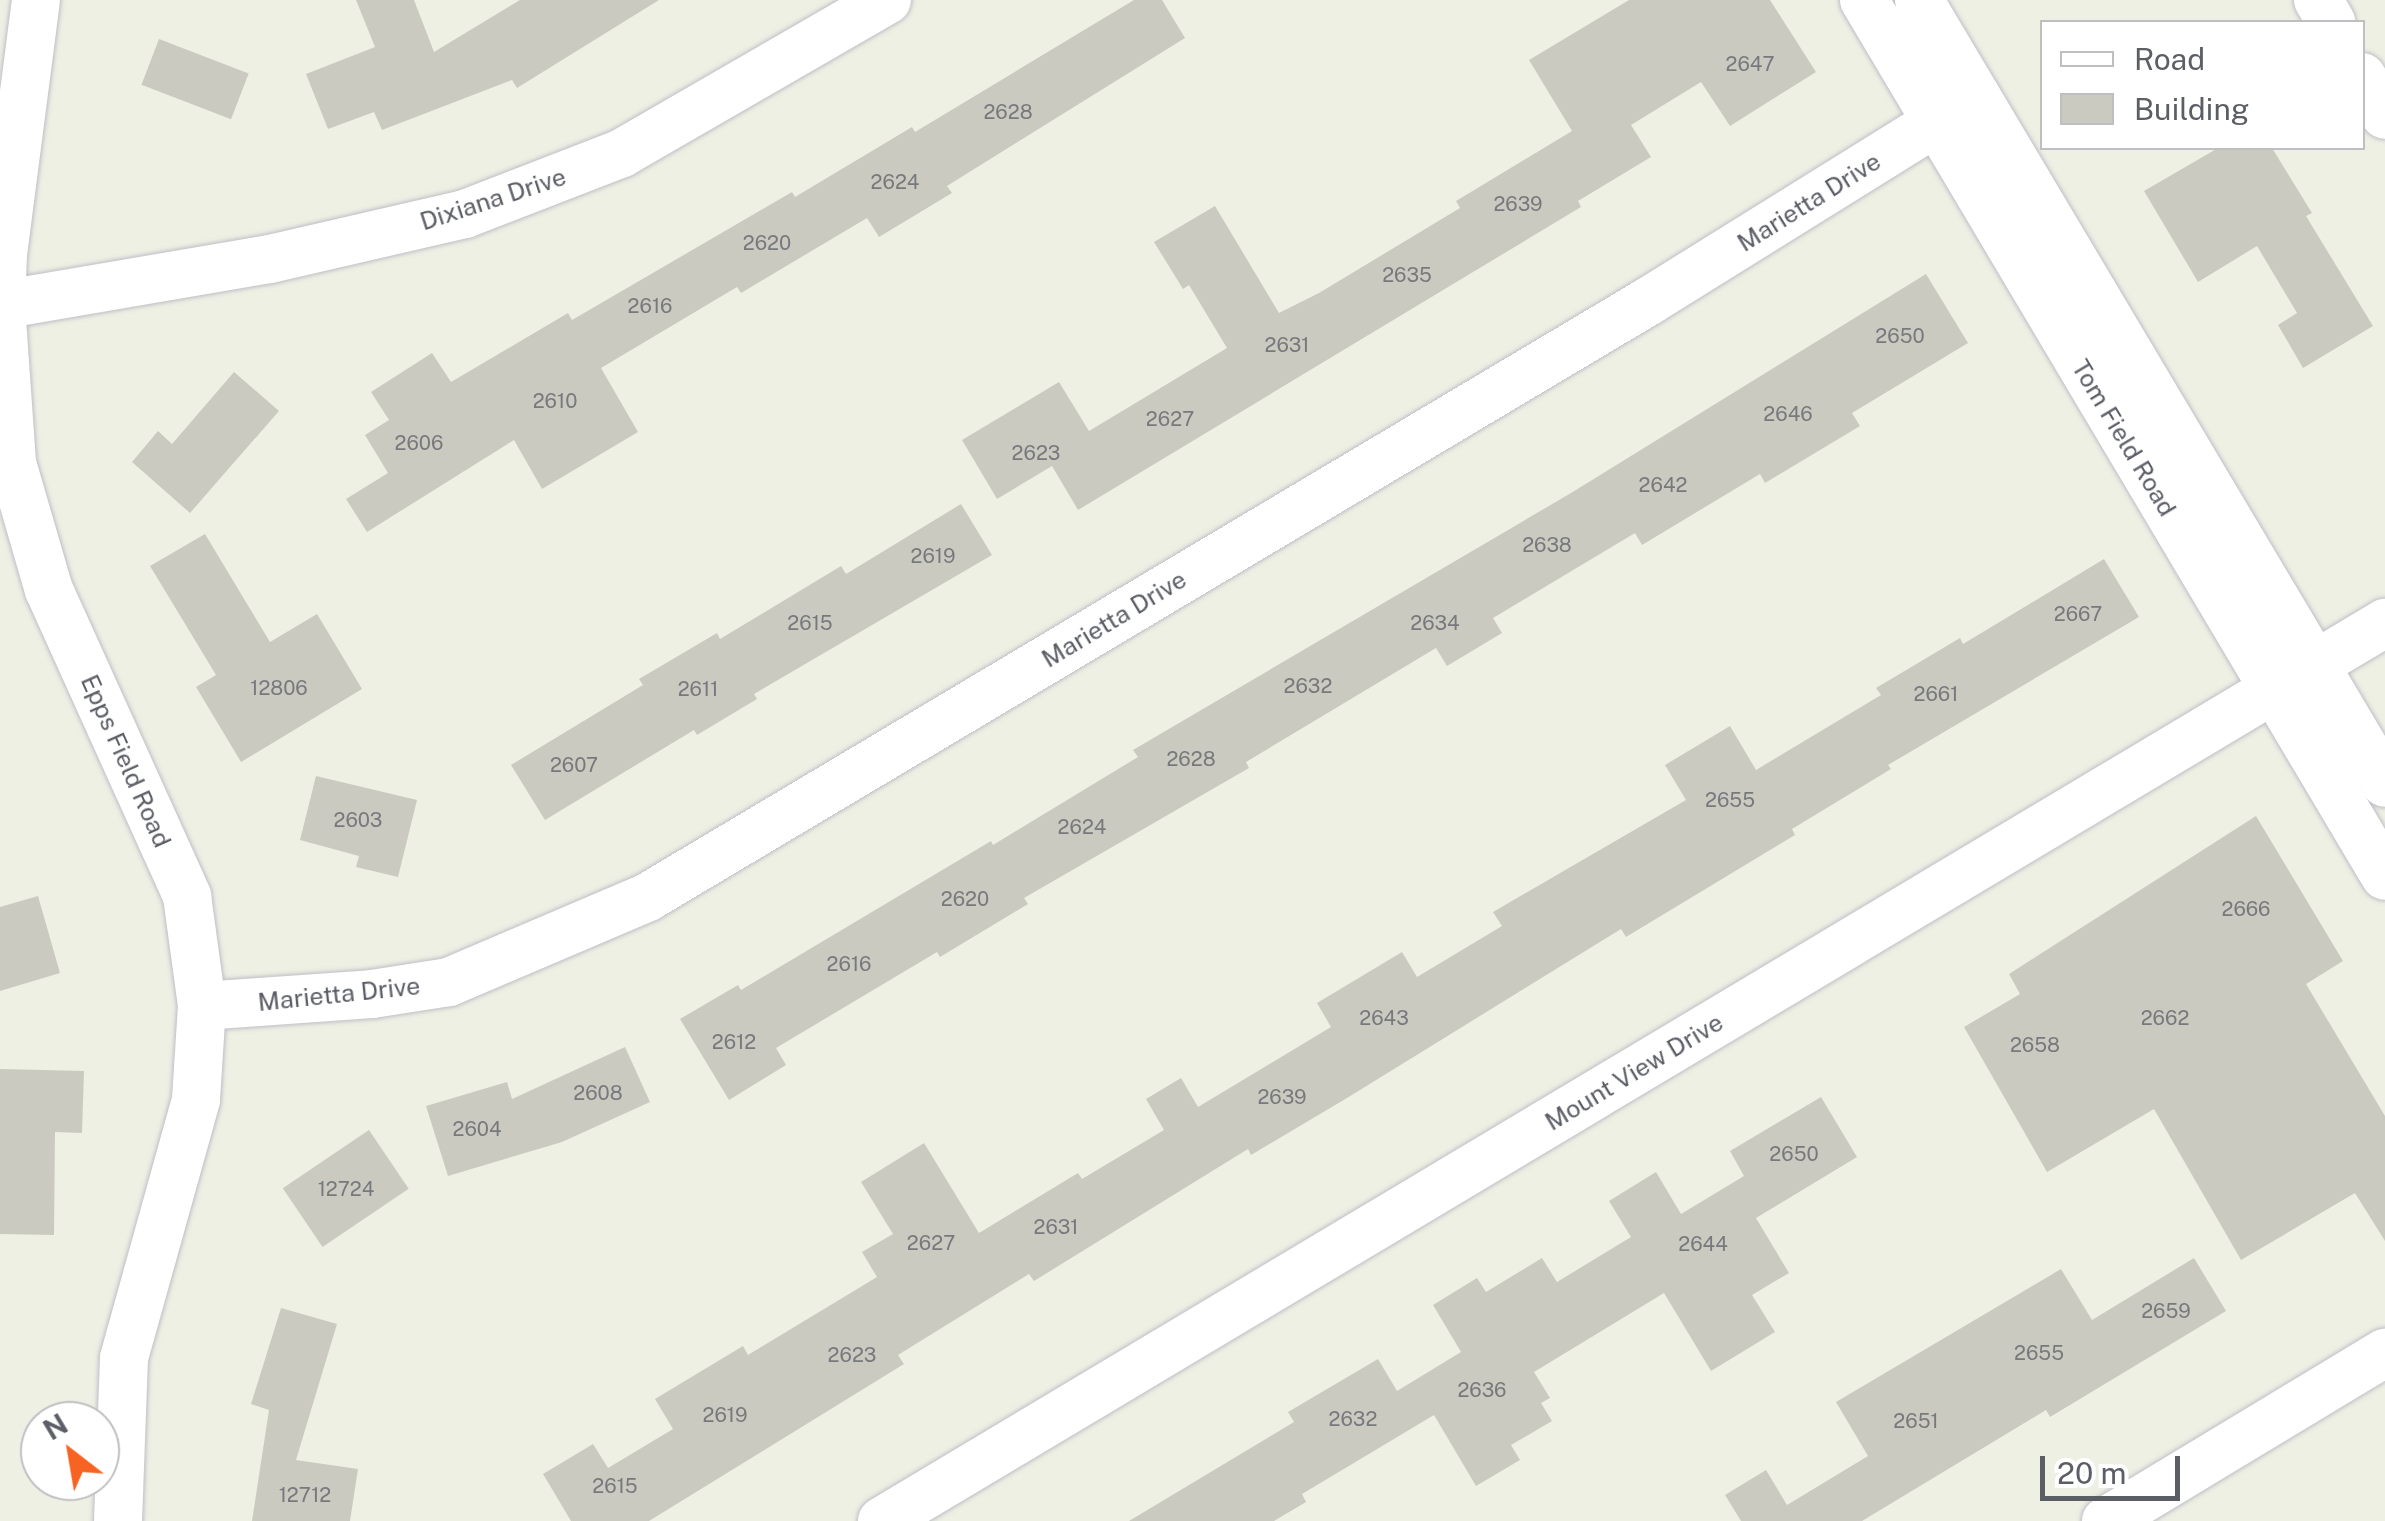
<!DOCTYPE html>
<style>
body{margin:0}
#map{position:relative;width:2385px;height:1521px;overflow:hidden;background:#eff0e4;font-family:"Public Sans",sans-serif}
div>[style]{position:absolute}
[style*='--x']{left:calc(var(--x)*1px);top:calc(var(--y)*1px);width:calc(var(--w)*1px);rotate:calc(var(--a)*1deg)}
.building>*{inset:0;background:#cbcac1;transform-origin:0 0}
.roads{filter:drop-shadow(0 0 2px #bebfc6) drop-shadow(0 0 2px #bebfc6)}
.street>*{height:48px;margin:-24px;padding:0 24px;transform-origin:24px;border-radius:24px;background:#fff}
span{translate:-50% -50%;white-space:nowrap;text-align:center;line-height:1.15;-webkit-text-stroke:9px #fff;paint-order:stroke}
.number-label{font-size:20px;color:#78797d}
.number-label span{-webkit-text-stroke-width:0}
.street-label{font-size:25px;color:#5c5e66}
.legend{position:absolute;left:2040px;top:20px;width:325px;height:130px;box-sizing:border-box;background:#fff;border:2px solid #bebfc2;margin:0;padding:12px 18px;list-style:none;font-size:30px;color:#5c5e66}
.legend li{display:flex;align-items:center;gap:20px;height:50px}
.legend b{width:50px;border:2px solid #bebfc2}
.north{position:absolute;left:20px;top:1401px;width:100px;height:100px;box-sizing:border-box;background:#fff;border:2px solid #bebfc2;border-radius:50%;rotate:329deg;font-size:28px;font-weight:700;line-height:40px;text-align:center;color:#5c5e66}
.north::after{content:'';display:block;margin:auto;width:35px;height:45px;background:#f66323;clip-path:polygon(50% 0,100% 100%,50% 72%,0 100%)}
.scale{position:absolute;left:2040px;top:1456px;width:140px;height:45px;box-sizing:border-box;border:5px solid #5c5e66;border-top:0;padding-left:12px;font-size:30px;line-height:35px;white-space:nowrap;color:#5c5e66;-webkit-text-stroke:8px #fff;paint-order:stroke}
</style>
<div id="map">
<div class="building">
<i style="clip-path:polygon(356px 0,414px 0,434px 52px,520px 0,659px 0,517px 88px,512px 80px,382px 130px,374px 112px,328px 129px,306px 74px,375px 47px)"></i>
<i style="clip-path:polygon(1134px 0,1162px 0,1185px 38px,947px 186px,952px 193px,879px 237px,867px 218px,741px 293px,737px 287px,601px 368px,638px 432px,542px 489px,514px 440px,367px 532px,346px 499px,388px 473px,365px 435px,389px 420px,371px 392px,432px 353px,451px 382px,568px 313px,572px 320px,792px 192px,795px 197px,912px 127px,915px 132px)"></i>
<i style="clip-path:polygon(1629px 0,1770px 0,1816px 72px,1730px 126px,1701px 82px,1631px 125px,1651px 157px,1578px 201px,1581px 207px,1078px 510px,1052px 466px,997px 499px,962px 440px,1059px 382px,1089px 431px,1227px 348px,1189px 285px,1183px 289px,1154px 242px,1215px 206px,1279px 313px,1319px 293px,1460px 208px,1456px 201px,1572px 131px,1529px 60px)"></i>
<i style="left:159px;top:39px;width:96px;height:49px;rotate:21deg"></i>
<i style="clip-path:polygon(2218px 148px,2272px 148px,2312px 213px,2306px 216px,2373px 326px,2303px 368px,2278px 325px,2297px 313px,2257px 246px,2198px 282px,2144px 191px)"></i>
<i style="clip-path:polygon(1926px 274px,1968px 343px,1852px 413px,1860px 426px,1765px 483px,1760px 474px,1642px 545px,1635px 533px,1493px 618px,1502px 633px,1447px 666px,1436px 648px,1246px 762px,1249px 768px,1024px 898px,1028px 904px,940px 957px,937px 952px,776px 1048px,786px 1065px,729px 1100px,680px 1019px,738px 985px,741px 990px,991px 841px,993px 845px,1138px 757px,1133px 750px,1571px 493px)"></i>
<i style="clip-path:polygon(234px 372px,279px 411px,190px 513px,132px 462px,158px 431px,172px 444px)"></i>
<i style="clip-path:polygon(961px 504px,992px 555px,754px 694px,757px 699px,697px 735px,694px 730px,545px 820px,511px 765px,643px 685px,639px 679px,717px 633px,720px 639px,841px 566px,846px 574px)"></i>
<i style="clip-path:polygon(205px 534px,270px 642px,317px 614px,362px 689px,241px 762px,196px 687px,216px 675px,150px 566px)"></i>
<i style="clip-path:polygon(2104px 559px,2139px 617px,1888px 765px,1891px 769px,1792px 829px,1795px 835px,1626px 937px,1621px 929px,1347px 1098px,1251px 1155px,1248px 1149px,1034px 1281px,1029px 1274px,898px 1355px,904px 1364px,649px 1521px,571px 1521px,543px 1474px,593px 1444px,608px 1468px,673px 1429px,655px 1399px,743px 1346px,748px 1355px,877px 1277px,862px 1252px,893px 1234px,861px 1182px,924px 1143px,979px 1233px,1078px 1173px,1082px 1179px,1164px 1130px,1146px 1099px,1181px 1078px,1198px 1107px,1331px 1027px,1317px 1003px,1402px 952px,1417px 977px,1502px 926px,1493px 912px,1686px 800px,1665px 765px,1730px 726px,1756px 770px,1881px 695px,1876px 688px,1960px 638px,1963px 644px)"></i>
<i style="clip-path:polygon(316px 776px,417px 800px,398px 877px,356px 867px,359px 856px,300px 840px)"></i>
<i style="clip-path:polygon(2256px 816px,2343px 961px,2306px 984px,2385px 1116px,2385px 1241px,2355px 1193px,2241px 1260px,2154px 1109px,2047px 1172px,1964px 1027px,2020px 994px,2009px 974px)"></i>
<i style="clip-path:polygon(38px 896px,60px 973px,0 991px,0 907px)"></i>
<i style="clip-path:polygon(625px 1047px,650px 1102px,562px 1142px,448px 1176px,426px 1106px,507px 1082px,512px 1099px)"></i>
<i style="clip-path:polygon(0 1069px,84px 1071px,82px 1133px,55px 1132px,54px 1235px,0 1234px)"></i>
<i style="clip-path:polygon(1821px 1097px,1857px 1157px,1756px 1218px,1789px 1273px,1752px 1295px,1775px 1332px,1711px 1371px,1664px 1293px,1534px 1372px,1550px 1398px,1541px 1403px,1552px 1421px,1511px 1445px,1520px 1460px,1476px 1486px,1434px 1415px,1302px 1494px,1306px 1502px,1274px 1521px,1129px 1521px,1294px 1422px,1288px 1412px,1378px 1359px,1397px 1391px,1461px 1352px,1433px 1305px,1477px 1278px,1486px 1292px,1542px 1258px,1557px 1282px,1631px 1237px,1609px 1201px,1656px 1172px,1681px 1214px,1744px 1176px,1730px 1151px)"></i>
<i style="left:369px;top:1130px;width:71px;height:104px;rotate:56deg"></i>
<i style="clip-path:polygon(2194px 1258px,2226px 1311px,2050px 1417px,2046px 1410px,1862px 1521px,1741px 1521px,1725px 1495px,1766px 1470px,1787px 1505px,1868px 1456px,1836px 1402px,2061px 1269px,2092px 1320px)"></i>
<i style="clip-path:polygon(281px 1308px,337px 1324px,296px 1460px,358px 1469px,350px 1521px,252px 1521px,269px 1410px,251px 1404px)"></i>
</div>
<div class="roads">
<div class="street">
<i style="--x:36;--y:0;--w:256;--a:97.4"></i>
<i style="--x:3;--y:254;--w:51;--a:92.2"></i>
<i style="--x:1;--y:305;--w:158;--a:86"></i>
<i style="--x:12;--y:463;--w:132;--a:73.8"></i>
<i style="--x:49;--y:590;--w:336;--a:65.7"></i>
<i style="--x:187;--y:896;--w:111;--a:82.2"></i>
<i style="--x:202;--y:1006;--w:94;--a:93.7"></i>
<i style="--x:196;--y:1100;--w:268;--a:105.6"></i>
<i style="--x:124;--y:1358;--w:163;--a:92.1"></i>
<i style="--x:1864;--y:0;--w:1019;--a:59.26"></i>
<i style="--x:1919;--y:0;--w:911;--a:59.24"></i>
<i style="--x:2318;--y:0;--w:26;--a:59"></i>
<i style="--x:2362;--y:77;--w:44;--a:58.8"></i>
<i style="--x:1;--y:305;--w:273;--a:-9.7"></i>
<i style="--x:270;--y:259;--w:200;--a:-13"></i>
<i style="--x:465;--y:214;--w:168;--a:-21.2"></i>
<i style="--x:622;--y:153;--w:306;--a:-30"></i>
<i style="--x:202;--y:1006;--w:170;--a:-4"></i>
<i style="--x:372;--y:994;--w:78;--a:-8.9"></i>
<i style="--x:449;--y:982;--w:216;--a:-23.1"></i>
<i style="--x:648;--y:897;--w:1165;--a:-30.77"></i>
<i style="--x:1649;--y:301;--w:386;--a:-31.9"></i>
<i style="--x:882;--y:1521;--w:1751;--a:-30.86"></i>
<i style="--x:2106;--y:1521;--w:326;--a:-31.1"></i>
</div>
</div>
<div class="number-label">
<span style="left:1750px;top:64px">2647</span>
<span style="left:1008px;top:112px">2628</span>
<span style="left:895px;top:182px">2624</span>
<span style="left:1518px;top:204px">2639</span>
<span style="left:767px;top:243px">2620</span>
<span style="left:1407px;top:275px">2635</span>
<span style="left:650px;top:306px">2616</span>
<span style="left:1900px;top:336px">2650</span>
<span style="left:1287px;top:345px">2631</span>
<span style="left:555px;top:401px">2610</span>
<span style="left:1788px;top:414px">2646</span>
<span style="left:1170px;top:419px">2627</span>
<span style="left:419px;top:443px">2606</span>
<span style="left:1036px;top:453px">2623</span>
<span style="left:1663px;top:485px">2642</span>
<span style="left:1547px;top:545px">2638</span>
<span style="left:933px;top:556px">2619</span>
<span style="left:2078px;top:614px">2667</span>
<span style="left:810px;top:623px">2615</span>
<span style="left:1435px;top:623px">2634</span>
<span style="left:1308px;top:686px">2632</span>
<span style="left:279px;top:688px">12806</span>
<span style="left:698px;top:689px">2611</span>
<span style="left:1936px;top:694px">2661</span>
<span style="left:1191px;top:759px">2628</span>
<span style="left:574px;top:765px">2607</span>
<span style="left:1730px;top:800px">2655</span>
<span style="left:358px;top:820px">2603</span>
<span style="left:1082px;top:827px">2624</span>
<span style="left:965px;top:899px">2620</span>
<span style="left:2246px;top:909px">2666</span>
<span style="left:849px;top:964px">2616</span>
<span style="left:1384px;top:1018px">2643</span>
<span style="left:2165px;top:1018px">2662</span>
<span style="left:734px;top:1042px">2612</span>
<span style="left:2035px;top:1045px">2658</span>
<span style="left:598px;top:1093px">2608</span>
<span style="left:1282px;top:1097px">2639</span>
<span style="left:477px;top:1129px">2604</span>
<span style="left:1794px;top:1154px">2650</span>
<span style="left:346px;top:1189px">12724</span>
<span style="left:1056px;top:1227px">2631</span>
<span style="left:931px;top:1243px">2627</span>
<span style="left:1703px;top:1244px">2644</span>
<span style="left:2166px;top:1311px">2659</span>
<span style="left:2039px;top:1353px">2655</span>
<span style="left:852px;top:1355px">2623</span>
<span style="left:1482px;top:1390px">2636</span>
<span style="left:725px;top:1415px">2619</span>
<span style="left:1353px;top:1419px">2632</span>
<span style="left:1916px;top:1421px">2651</span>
<span style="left:615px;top:1486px">2615</span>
<span style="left:305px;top:1495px">12712</span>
</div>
<div class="street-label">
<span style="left:493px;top:199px;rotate:-18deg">Dixiana Drive</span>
<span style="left:1809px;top:202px;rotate:-32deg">Marietta Drive</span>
<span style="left:2124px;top:438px;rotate:59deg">Tom Field Road</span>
<span style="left:1114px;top:619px;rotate:-31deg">Marietta Drive</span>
<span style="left:126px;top:761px;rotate:66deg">Epps Field Road</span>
<span style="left:339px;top:994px;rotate:-6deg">Marietta Drive</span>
<span style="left:1634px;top:1072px;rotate:-31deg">Mount View Drive</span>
</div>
<ul class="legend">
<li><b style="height:12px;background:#fff"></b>Road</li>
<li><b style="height:28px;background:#cbcac1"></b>Building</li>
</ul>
<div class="north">N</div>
<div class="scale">20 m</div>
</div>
